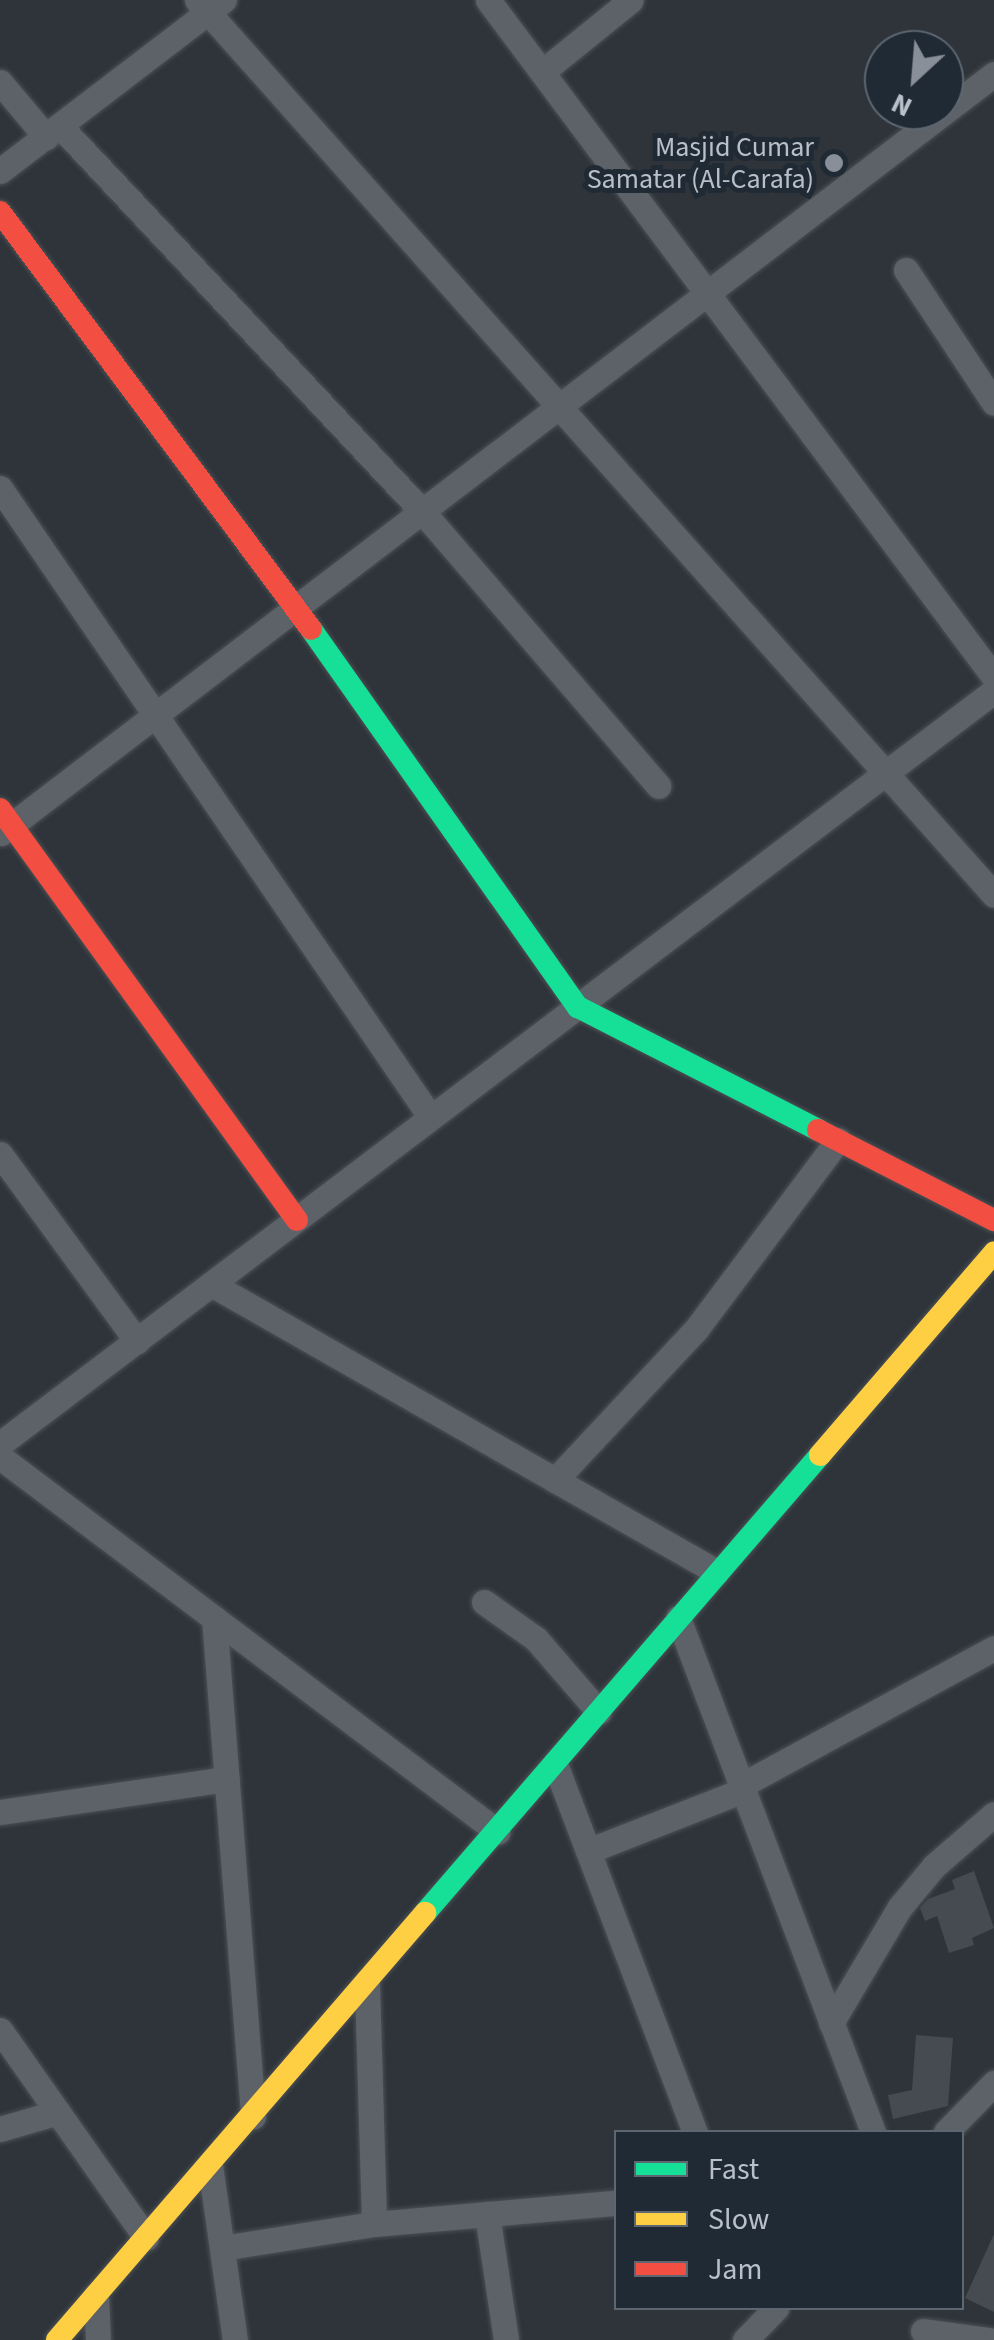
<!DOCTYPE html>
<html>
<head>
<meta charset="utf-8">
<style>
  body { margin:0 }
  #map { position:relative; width:994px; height:2340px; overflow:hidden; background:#2e343a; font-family:"Source Sans 3",sans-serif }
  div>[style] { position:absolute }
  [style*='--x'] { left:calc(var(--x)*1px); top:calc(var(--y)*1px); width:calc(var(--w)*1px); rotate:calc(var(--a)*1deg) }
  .building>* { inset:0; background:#464b51 }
  .roads { filter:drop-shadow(0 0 2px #4c5054) drop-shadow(0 0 2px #4c5054) }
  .street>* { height:25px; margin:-12.5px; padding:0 12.5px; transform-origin:12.5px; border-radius:12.5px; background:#5d6268 }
  .fast>* { height:22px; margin:-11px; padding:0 11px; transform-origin:11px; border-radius:11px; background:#16e098 }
  .slow>* { height:22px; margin:-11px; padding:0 11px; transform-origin:11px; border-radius:11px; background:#ffcf43 }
  .jam>* { height:22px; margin:-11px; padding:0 11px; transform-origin:11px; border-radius:11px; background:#f24e42 }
  .dots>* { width:28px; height:28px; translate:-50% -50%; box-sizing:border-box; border:5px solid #202a35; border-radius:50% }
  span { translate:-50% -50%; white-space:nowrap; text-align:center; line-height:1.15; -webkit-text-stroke:10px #202a35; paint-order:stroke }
  .poi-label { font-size:28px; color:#b8c0ca }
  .right { translate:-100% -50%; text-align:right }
  .legend { position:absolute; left:614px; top:2130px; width:350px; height:180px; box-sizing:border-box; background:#202a35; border:2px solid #5d6671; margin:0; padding:12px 18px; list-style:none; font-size:30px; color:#b8c0ca }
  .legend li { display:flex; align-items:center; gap:20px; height:50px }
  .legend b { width:50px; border:2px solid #5d6671 }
  .north { position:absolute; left:864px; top:30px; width:100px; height:100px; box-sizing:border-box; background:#202a35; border:2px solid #5d6671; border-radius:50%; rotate:206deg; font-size:28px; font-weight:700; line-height:40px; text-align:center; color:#b8c0ca }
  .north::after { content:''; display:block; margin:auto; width:35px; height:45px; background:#888f98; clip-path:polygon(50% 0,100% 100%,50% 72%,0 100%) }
</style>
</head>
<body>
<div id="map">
  <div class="building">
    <div style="clip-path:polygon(974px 1871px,994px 1928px,972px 1938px,974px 1945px,949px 1953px,937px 1916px,925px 1921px,920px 1908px,928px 1899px,955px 1889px,952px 1880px)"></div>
    <div style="clip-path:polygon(916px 2035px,953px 2038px,948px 2106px,893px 2119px,888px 2095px,912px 2090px)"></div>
    <div style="clip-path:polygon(994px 2234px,994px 2312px,965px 2298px)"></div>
  </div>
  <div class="roads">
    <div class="street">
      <div style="--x:197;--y:0;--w:1198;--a:48.31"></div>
      <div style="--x:488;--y:0;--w:845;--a:53.23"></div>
      <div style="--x:542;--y:72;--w:114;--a:-39"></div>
      <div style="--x:0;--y:82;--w:72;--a:50.1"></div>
      <div style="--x:60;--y:126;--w:527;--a:46.77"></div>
      <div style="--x:421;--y:510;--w:364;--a:49.3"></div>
      <div style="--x:0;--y:171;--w:282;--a:-37.4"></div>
      <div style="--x:906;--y:270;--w:159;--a:56.5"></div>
      <div style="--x:0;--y:488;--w:760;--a:55.62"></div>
      <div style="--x:1;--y:833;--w:1250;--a:-37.39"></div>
      <div style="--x:0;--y:1154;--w:232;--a:53.8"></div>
      <div style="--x:211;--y:1284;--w:582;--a:29.65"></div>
      <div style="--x:0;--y:1444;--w:1247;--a:-37.15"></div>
      <div style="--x:0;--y:1457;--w:623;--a:36.98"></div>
      <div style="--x:555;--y:1480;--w:208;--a:-46.9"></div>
      <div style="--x:697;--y:1328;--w:235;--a:-53.1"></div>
      <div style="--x:484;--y:1602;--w:64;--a:35.4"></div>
      <div style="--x:536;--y:1639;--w:96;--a:49.2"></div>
      <div style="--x:214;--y:1618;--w:500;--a:85.5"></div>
      <div style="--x:678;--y:1618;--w:550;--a:69.22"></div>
      <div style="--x:555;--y:1764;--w:394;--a:69.2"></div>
      <div style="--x:740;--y:1786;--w:289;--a:-28.5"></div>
      <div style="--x:0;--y:1812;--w:229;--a:-8.3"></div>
      <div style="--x:588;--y:1851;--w:164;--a:-21.4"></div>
      <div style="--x:367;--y:1985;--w:239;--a:88.3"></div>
      <div style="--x:831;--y:2023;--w:135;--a:-59.3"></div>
      <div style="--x:900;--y:1907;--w:53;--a:-50.3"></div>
      <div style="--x:934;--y:1866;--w:79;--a:-40.9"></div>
      <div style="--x:0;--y:2030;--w:254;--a:54.9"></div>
      <div style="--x:0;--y:2129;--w:60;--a:-16.3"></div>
      <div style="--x:946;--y:2132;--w:69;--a:-45.6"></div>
      <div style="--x:210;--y:2165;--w:177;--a:81.9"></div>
      <div style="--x:487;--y:2214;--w:127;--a:81.4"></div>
      <div style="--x:222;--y:2248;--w:154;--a:-9"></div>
      <div style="--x:374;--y:2224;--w:243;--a:-5"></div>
      <div style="--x:96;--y:2295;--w:45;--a:87.5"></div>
      <div style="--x:923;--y:2331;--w:67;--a:7.8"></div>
      <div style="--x:745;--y:2340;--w:45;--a:-45.9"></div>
    </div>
    <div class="fast">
      <div style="--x:311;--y:629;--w:463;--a:54.8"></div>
      <div style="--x:578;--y:1007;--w:270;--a:27.1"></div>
      <div style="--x:425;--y:1913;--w:605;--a:-49.22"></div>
    </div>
    <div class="slow">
      <div style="--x:820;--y:1455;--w:267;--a:-49.3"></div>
      <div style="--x:57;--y:2340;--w:564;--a:-49.24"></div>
    </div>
    <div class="jam">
      <div style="--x:0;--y:212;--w:520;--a:53.28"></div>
      <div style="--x:0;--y:809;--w:507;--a:54.15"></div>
      <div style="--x:818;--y:1130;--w:198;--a:27.1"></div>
    </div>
  </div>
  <div class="dots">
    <div style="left:834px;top:163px;background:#888f98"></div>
  </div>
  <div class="poi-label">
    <span class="right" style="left:814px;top:163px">Masjid Cumar<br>Samatar (Al-Carafa)</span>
  </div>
  <ul class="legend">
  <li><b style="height:12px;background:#16e098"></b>Fast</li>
  <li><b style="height:12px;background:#ffcf43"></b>Slow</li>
  <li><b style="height:12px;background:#f24e42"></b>Jam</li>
  </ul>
  <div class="north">N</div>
</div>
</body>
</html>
